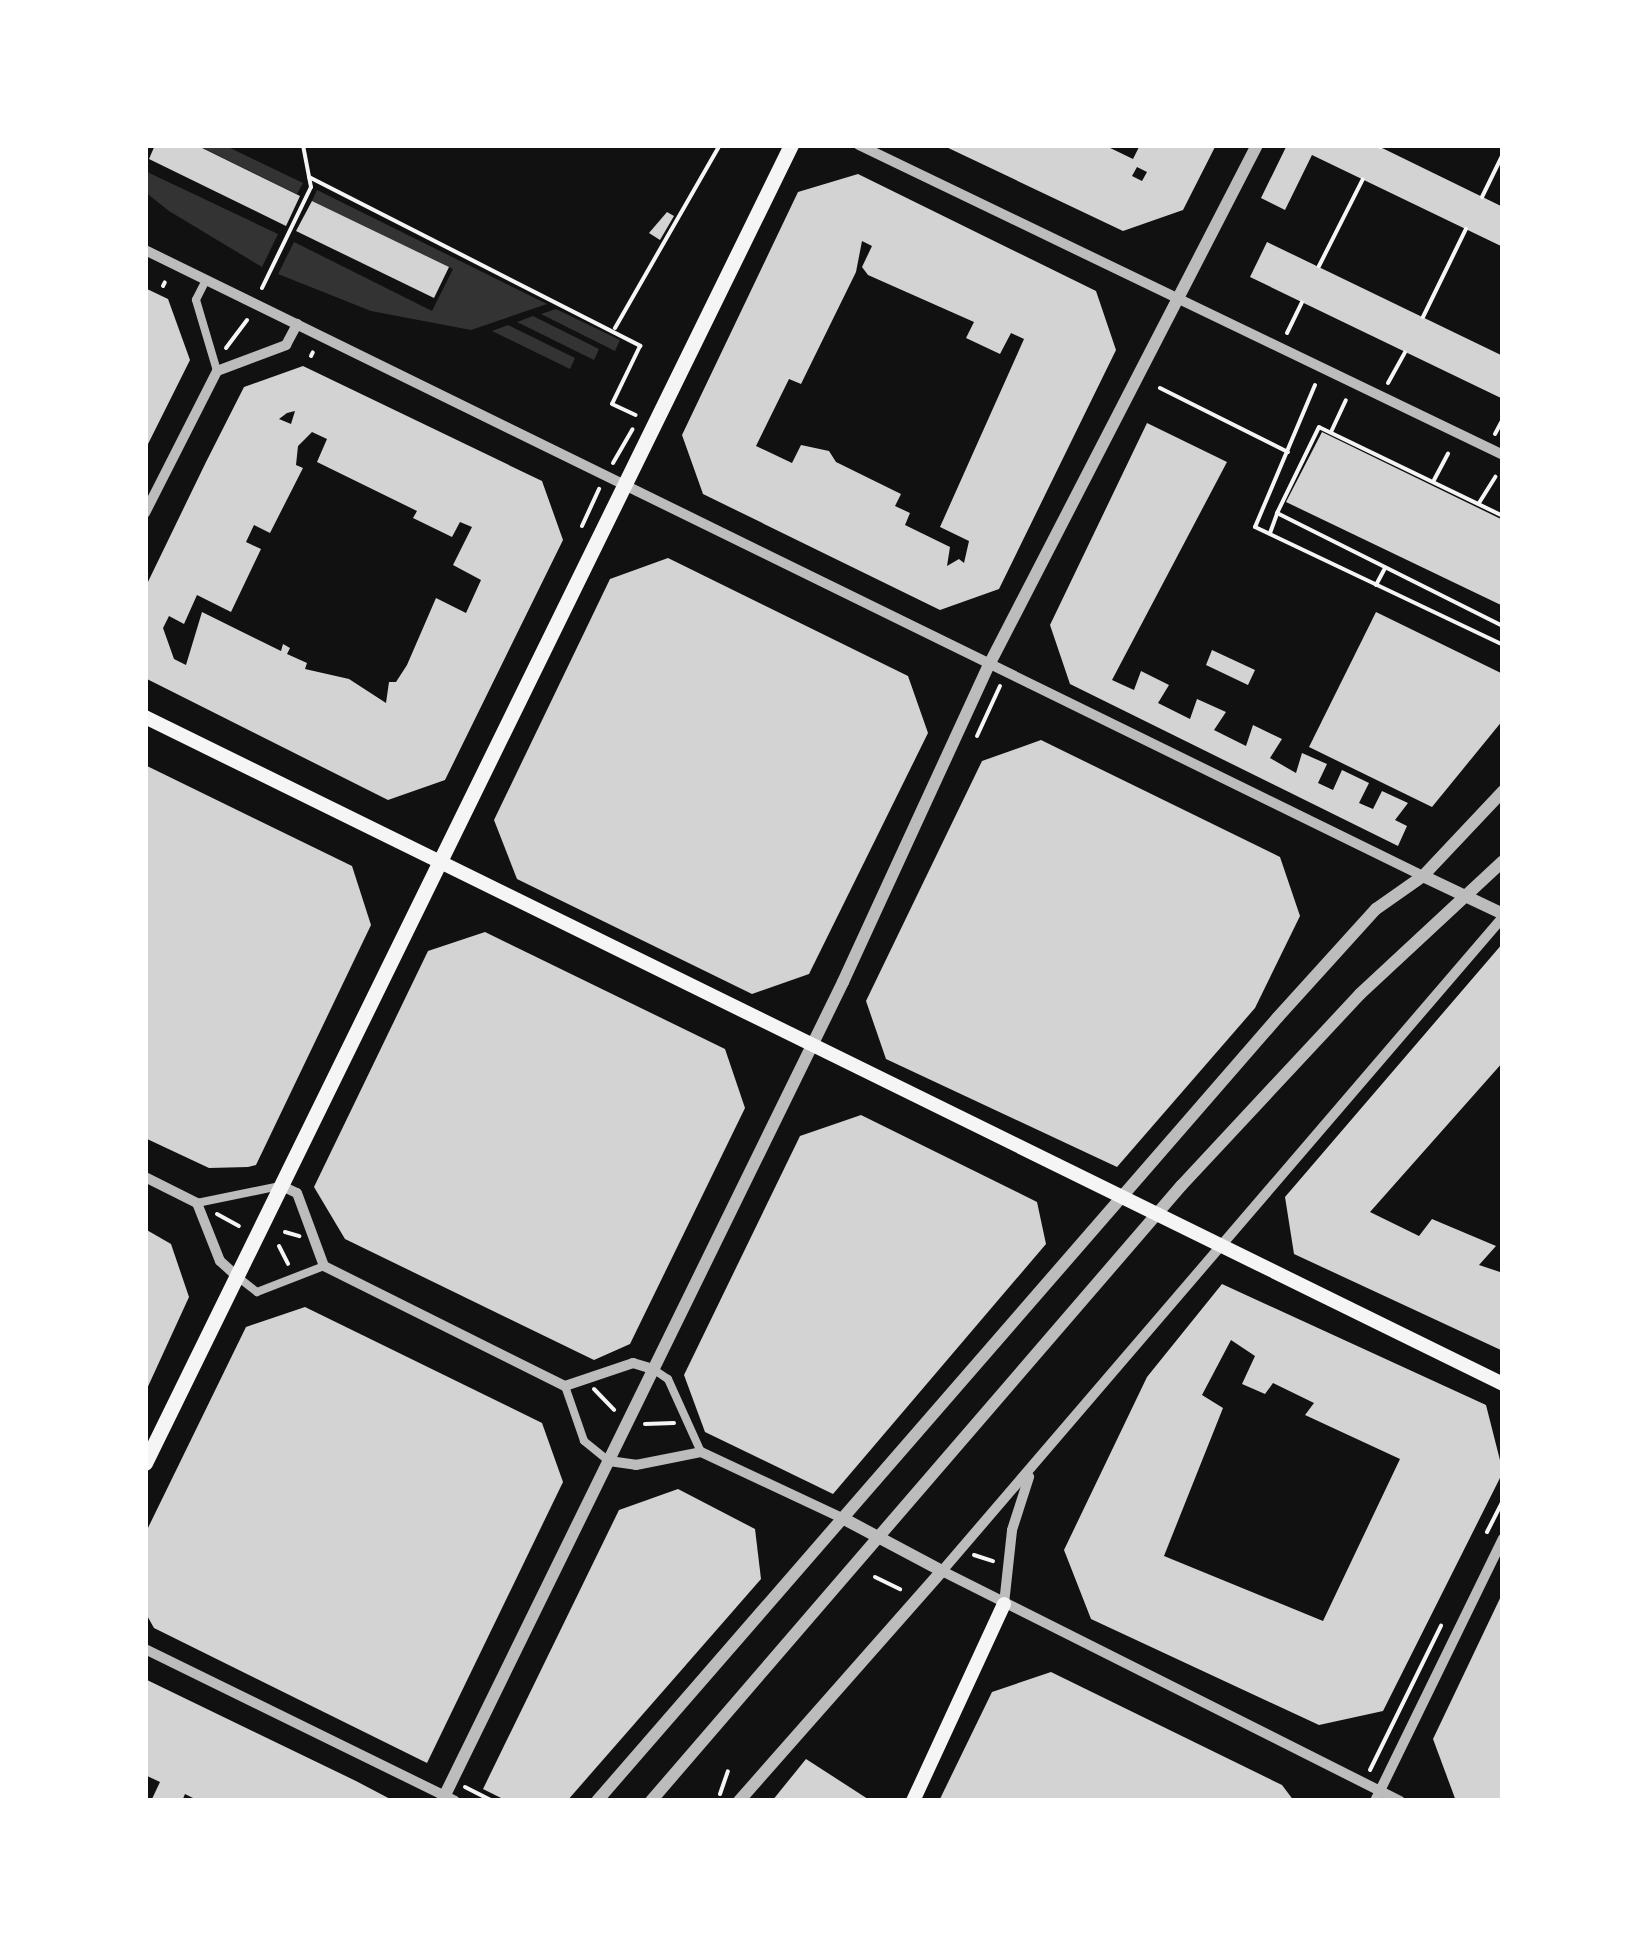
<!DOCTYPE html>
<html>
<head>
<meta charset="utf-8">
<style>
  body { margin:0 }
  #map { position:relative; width:1648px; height:1946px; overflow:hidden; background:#111; font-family:"Golos Text",sans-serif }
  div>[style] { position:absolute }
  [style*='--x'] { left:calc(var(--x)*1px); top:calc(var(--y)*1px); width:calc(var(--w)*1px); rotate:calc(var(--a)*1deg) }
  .water>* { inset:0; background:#333 }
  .building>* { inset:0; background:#d3d3d3 }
  .path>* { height:4px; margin:-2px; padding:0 2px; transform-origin:2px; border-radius:2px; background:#f5f5f5 }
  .pedestrian>* { height:8px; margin:-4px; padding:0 4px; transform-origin:4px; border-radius:4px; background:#bcbcbc }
  .minor>* { height:10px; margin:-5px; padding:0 5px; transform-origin:5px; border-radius:5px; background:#bcbcbc }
  .tertiary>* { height:12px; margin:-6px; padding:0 6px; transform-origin:6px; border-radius:6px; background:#bcbcbc }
  .secondary>* { height:14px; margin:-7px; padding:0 7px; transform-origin:7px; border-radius:7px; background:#f5f5f5 }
  .primary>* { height:15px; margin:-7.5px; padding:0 7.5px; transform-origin:7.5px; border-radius:7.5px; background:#f5f5f5 }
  span { translate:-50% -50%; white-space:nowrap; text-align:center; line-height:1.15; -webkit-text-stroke:10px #fff; paint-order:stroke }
  .frame { position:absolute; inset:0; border:148px solid #fff; pointer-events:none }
</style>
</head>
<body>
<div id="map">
  <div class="water">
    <div style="clip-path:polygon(197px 145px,224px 145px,303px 183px,297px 194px)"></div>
    <div style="clip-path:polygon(145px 171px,278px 234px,262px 267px,169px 211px,145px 192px)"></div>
    <div style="clip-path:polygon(317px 190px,547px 304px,471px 330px,371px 311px,278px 274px,294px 242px,432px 311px,453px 269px,312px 201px)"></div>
    <div style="clip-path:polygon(556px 309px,620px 340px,615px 351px,541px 314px)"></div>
    <div style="clip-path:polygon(533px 316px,599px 349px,594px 360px,517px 322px)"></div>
    <div style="clip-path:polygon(508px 325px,575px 358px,570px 369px,492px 331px)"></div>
  </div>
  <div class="building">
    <div style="clip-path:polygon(155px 145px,196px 145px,300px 196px,286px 226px,149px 159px)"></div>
    <div style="clip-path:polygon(evenodd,942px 145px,1104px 145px,1133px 159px,1140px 145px,1216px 145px,1183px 210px,1123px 231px,942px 145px,1137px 167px,1147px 172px,1142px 181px,1132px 176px,1137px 167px)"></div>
    <div style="clip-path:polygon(1287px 145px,1376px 145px,1503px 207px,1503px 247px,1312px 155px,1285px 210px,1261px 198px)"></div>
    <div style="clip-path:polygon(evenodd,858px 174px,1096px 291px,1116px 350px,999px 589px,940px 610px,703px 494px,682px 435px,798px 192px,858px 174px,862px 241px,872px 246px,862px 267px,868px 275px,974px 322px,966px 338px,1000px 354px,1011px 333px,1024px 339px,940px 527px,969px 541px,964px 563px,959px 559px,947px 566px,950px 547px,905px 525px,910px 513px,895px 506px,901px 494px,836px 462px,829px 451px,801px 445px,792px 463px,756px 446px,789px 379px,801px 384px,856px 272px,862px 241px)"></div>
    <div style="clip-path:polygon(312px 201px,449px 267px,434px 298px,296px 231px)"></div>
    <div style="clip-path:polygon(667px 212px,674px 216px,660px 240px,649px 233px)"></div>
    <div style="clip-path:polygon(1267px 242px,1503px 356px,1503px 399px,1250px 277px)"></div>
    <div style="clip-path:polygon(145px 288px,168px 299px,190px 360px,145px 450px)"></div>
    <div style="clip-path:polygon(evenodd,303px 366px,542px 481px,563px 540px,445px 780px,388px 800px,145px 678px,145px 588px,206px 462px,244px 387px,303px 366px,295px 411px,291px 424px,279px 419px,287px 413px,295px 411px,303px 366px,312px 432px,327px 439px,317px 462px,417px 511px,413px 518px,452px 537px,460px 522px,472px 527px,453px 565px,481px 580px,466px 613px,436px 598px,407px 665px,396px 682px,389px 682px,386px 703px,349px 679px,305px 669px,307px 663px,287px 654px,290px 648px,283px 644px,281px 651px,202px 612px,186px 665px,174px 659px,163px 628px,169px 616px,184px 624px,197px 595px,231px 612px,261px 549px,246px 542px,254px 525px,270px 533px,303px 468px,296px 465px,298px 446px,312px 432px)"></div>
    <div style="clip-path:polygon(1147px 423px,1227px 462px,1112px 680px,1134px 690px,1141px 671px,1169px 685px,1158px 703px,1190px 719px,1197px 699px,1226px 712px,1214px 730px,1246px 746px,1253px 725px,1282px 739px,1270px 758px,1296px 773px,1302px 753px,1327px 764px,1318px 783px,1333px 790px,1342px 770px,1369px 783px,1359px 803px,1373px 809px,1382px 791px,1408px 803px,1395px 820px,1407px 826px,1398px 846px,1070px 684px,1050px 625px)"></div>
    <div style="clip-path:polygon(1322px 432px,1503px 520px,1503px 606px,1286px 502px)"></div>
    <div style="clip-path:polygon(668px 558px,908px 676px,928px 733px,809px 974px,752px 994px,517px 879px,494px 820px,610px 579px)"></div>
    <div style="clip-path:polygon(1376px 612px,1503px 674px,1503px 720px,1432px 807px,1309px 747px)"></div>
    <div style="clip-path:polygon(1212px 650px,1255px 670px,1248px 685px,1206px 665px)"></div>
    <div style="clip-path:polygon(1041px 740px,1280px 857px,1300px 916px,1255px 1008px,1117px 1167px,886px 1059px,866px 1001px,982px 761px)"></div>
    <div style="clip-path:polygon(145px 765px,352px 866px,371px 925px,256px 1165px,248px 1167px,209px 1168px,145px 1138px)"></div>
    <div style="clip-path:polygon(485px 932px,725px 1049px,745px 1108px,630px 1344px,594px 1360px,345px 1239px,314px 1187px,428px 951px)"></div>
    <div style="clip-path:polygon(1503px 943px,1503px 1062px,1370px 1212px,1419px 1236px,1432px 1219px,1496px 1246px,1479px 1265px,1503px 1273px,1503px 1351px,1294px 1254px,1285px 1197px)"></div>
    <div style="clip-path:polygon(861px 1115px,1037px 1202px,1046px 1244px,833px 1494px,705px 1432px,684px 1375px,800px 1136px)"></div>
    <div style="clip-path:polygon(145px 1229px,171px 1244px,189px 1297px,145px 1393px)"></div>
    <div style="clip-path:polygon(evenodd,1222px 1284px,1486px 1405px,1503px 1472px,1383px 1711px,1319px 1725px,1091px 1619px,1064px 1550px,1147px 1377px,1222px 1284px,1231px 1340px,1255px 1356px,1242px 1384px,1265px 1394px,1273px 1383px,1314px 1403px,1305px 1415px,1400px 1459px,1323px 1621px,1164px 1556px,1223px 1408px,1202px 1395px,1231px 1340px)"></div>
    <div style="clip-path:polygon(305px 1307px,542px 1423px,563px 1482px,427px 1763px,154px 1628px,145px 1612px,145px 1534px,246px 1327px)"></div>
    <div style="clip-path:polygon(678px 1489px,755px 1529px,761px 1579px,567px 1801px,507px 1801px,483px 1789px,619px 1510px)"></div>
    <div style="clip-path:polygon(1503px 1592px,1503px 1801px,1456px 1801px,1433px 1739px)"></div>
    <div style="clip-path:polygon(1051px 1672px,1282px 1785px,1294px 1801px,939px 1801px,992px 1692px)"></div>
    <div style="clip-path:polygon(145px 1679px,356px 1781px,394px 1801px,199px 1801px,185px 1794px,182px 1801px,151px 1801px,160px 1782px,145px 1775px)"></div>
    <div style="clip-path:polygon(806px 1759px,871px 1801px,772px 1801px)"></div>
  </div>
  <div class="path">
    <div style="--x:1380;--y:147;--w:2;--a:-63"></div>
    <div style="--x:309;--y:177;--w:372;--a:27"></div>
    <div style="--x:640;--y:346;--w:64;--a:115.8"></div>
    <div style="--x:612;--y:404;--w:26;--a:25"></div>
    <div style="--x:1482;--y:197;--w:48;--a:-64"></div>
    <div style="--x:1319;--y:266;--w:97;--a:-63.2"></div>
    <div style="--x:163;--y:286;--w:4;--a:-63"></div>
    <div style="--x:262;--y:288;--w:112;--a:-64.1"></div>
    <div style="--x:311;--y:187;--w:43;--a:-100.8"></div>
    <div style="--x:1423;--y:317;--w:98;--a:-64"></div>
    <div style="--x:615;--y:328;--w:211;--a:-60.2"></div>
    <div style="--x:1287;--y:333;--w:34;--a:-64"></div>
    <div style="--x:226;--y:348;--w:35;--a:-53"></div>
    <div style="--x:311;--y:356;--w:4;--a:-63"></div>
    <div style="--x:1388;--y:383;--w:35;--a:-61"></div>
    <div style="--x:1315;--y:385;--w:154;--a:112.9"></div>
    <div style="--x:1255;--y:527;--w:275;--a:25.4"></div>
    <div style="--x:1160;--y:388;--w:143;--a:26.6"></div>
    <div style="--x:1331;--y:432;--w:35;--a:-65"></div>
    <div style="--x:1495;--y:434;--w:17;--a:-62"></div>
    <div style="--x:613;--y:463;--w:39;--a:-60"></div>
    <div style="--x:1434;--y:480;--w:30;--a:-62"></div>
    <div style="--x:1479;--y:503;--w:31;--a:-58"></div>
    <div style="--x:1503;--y:516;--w:204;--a:-154.2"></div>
    <div style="--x:1319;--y:427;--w:96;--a:116"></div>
    <div style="--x:1277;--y:513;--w:253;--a:26.6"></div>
    <div style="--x:582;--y:526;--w:41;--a:-65.3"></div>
    <div style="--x:1270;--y:533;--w:20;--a:-70"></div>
    <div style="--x:1376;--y:585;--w:19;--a:-62"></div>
    <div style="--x:977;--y:736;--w:55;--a:-65.3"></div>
    <div style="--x:217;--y:1214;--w:25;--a:29"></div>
    <div style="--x:285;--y:1232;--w:15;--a:16"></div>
    <div style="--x:279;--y:1246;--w:20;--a:63"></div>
    <div style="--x:594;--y:1389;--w:29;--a:46"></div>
    <div style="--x:645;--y:1424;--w:29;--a:-2"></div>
    <div style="--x:1487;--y:1532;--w:36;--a:-63"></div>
    <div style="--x:974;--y:1555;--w:20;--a:18"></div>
    <div style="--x:875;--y:1577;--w:28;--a:26"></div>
    <div style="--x:1370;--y:1770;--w:161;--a:-63.8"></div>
    <div style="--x:465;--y:1787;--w:30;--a:27"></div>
    <div style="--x:720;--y:1794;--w:24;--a:-71"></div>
  </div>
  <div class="pedestrian">
    <div style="--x:206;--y:280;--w:22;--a:117"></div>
    <div style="--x:196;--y:300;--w:74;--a:73.5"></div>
    <div style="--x:197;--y:1203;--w:85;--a:-11.6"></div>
    <div style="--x:239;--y:1278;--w:23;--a:38"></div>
    <div style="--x:257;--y:1292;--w:72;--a:-21.2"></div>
    <div style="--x:653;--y:1369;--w:18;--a:34"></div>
    <div style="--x:668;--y:1379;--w:80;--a:65.7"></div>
    <div style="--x:565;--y:1386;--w:58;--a:70.9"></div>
    <div style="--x:584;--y:1441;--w:32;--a:39"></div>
  </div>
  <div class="minor">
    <div style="--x:859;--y:145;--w:715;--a:25.7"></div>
    <div style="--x:145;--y:250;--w:1423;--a:26.1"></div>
    <div style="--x:145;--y:513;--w:159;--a:-63.1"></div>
    <div style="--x:217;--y:371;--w:74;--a:-20.6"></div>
    <div style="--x:286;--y:345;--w:24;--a:-62"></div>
    <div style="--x:145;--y:1177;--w:58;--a:26.6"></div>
    <div style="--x:197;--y:1203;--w:62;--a:68.4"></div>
    <div style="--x:220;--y:1261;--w:25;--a:42"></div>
    <div style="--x:284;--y:1187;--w:14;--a:25"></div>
    <div style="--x:297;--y:1193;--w:78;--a:69.7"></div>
    <div style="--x:324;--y:1266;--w:269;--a:26.5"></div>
    <div style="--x:565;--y:1386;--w:72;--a:-18.7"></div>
    <div style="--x:633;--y:1363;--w:21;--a:17"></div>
    <div style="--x:609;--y:1461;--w:27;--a:8"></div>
    <div style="--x:636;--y:1465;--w:66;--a:-11.3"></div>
    <div style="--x:701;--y:1452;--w:158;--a:25.1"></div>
    <div style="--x:1004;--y:1604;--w:74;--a:-83.8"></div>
    <div style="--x:1012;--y:1530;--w:56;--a:-72.2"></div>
    <div style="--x:145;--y:1649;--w:345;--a:26.1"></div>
    <div style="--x:1375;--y:1801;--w:292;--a:-64"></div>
    <div style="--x:1400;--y:1801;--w:513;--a:-153.33"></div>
    <div style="--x:942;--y:1571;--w:862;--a:-49.38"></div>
  </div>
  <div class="tertiary">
    <div style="--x:1423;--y:876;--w:89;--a:25.4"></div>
    <div style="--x:442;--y:1801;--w:912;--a:-63.91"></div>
    <div style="--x:843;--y:982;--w:351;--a:-65.3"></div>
    <div style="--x:990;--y:663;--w:583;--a:-62.73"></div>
    <div style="--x:597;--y:1801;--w:1038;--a:-49.02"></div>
    <div style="--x:1278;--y:1017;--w:146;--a:-47.8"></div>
    <div style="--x:1376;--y:909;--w:57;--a:-35.1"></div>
    <div style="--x:1423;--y:876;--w:117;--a:-46.7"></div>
    <div style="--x:651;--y:1801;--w:812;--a:-49.25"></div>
    <div style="--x:1181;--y:1186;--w:262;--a:-47"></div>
    <div style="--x:1360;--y:994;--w:195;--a:-42.9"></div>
    <div style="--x:739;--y:1801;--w:307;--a:-48.6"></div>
    <div style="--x:942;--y:1571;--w:111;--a:-152"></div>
  </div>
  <div class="secondary">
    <div style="--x:145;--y:717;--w:1513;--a:26.16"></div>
    <div style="--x:913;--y:1801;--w:217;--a:-65.2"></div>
  </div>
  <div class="primary">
    <div style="--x:145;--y:1463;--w:1468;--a:-63.89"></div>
  </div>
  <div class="frame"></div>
</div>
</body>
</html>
